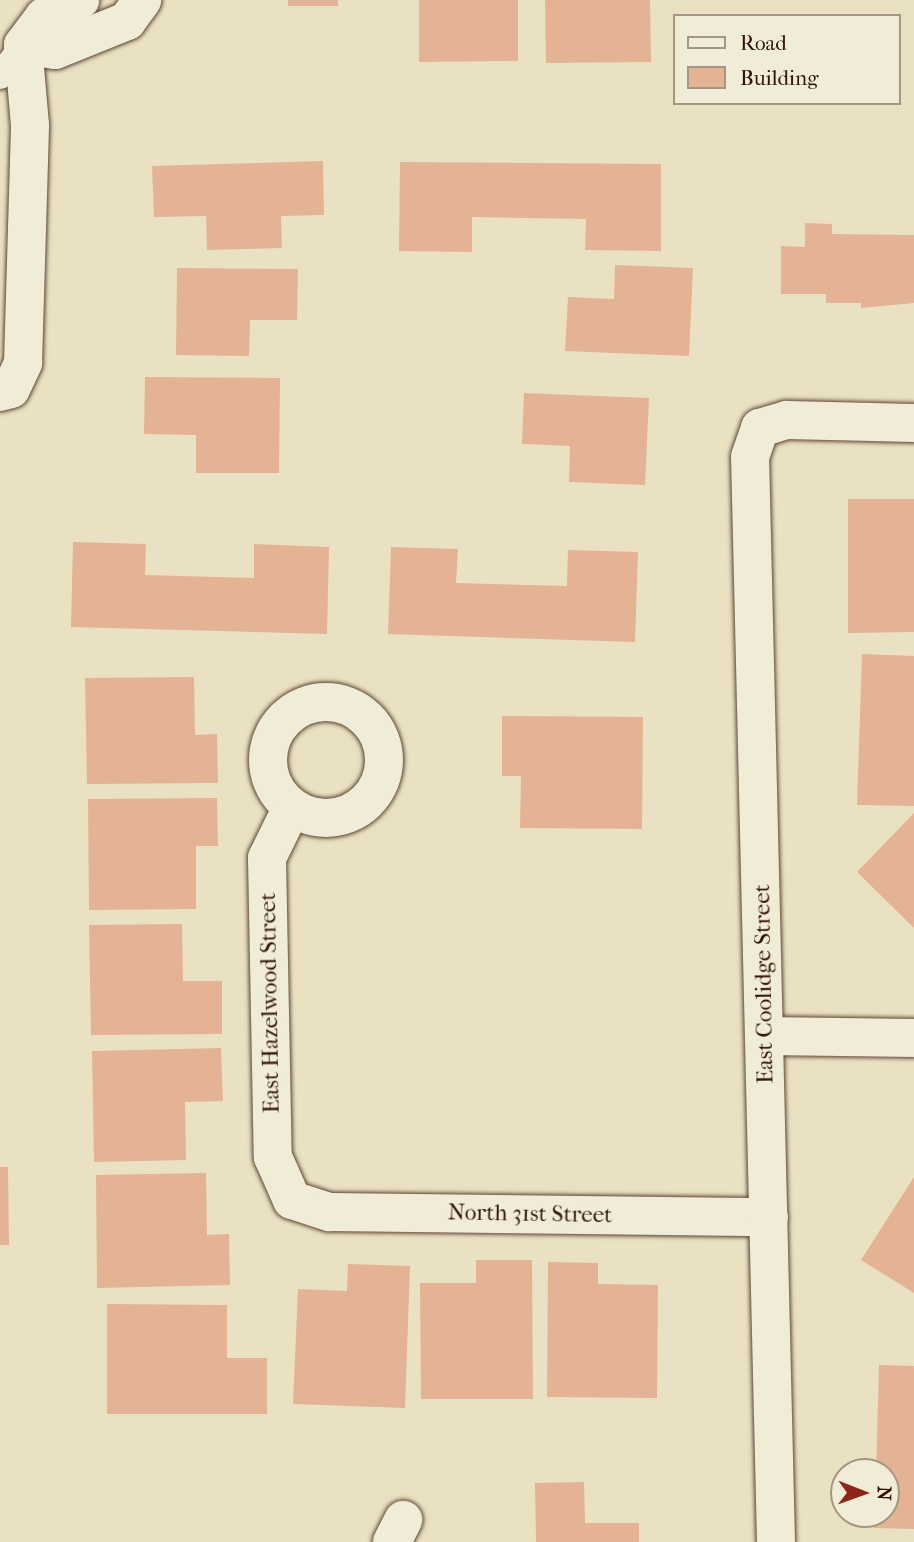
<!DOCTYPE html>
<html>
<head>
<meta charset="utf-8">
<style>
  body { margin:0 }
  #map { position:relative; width:914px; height:1542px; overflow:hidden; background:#eae1c3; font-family:"IM FELL French Canon",serif }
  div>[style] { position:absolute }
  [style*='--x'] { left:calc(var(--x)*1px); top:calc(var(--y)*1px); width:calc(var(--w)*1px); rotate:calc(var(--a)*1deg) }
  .building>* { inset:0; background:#e4b393 }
  .roads { filter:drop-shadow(0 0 2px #5e4734) drop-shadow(0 0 2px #5e4734) }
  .service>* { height:26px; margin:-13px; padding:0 13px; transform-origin:13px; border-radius:13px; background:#f1ecd8 }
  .minor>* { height:38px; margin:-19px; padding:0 19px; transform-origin:19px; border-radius:19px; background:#f1ecd8 }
  .minor>.ring { margin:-19px; padding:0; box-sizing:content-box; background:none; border:38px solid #f1ecd8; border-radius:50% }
  span { translate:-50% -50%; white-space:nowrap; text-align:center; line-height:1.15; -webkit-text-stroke:5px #f1ecd8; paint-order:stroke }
  .street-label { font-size:23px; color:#301404 }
  .legend { position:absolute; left:673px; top:14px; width:228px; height:91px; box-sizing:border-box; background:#f1ecd8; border:2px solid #a49683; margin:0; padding:9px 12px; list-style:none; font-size:21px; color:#301404 }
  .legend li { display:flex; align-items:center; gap:14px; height:35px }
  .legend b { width:35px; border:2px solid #a49683 }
  .north { position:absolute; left:830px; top:1458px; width:70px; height:70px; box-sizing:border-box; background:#f1ecd8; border:2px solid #a49683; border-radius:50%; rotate:91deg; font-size:19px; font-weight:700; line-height:28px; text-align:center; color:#301404 }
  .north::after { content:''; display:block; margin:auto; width:24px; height:32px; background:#8f2418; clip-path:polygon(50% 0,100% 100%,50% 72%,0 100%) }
</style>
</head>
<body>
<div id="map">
  <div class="building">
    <div style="clip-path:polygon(288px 0,338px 0,338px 6px,288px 6px)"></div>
    <div style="clip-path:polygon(419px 0,518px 0,518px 61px,419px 62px)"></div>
    <div style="clip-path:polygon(545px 0,650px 0,651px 62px,546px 63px)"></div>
    <div style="clip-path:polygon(323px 161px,324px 215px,281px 216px,282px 248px,207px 250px,206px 216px,154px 217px,152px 166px)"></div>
    <div style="clip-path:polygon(400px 162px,661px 164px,661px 251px,585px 250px,586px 219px,472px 217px,472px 252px,399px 251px)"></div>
    <div style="clip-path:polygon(805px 223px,832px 224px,832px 234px,914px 235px,914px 303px,861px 308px,861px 303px,826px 303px,826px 294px,781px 294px,781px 246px,805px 247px)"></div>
    <div style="clip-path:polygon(615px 265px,693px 268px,689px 356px,565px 351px,568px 297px,614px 299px)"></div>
    <div style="clip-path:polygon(177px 268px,298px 269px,297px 320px,250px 320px,249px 356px,176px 355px)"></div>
    <div style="clip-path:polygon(145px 377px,280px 378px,279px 473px,196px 473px,196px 435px,144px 434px)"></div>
    <div style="clip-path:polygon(524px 393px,649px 398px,645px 485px,569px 482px,570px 446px,522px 444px)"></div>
    <div style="clip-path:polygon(848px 499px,914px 499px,914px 632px,848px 633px)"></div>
    <div style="clip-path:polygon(73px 542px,146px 544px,145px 575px,254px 578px,254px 544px,329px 547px,327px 634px,71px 627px)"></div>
    <div style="clip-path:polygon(391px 547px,458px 549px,456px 583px,567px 586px,568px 550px,638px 552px,635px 642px,388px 634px)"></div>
    <div style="clip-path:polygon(862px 654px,914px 656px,914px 806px,857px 805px)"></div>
    <div style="clip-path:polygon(194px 677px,195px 735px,217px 734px,218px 783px,87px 784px,85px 678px)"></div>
    <div style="clip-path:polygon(502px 716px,643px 717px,642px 829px,520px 828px,521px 776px,502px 776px)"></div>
    <div style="clip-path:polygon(217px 798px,218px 846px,196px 846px,196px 909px,89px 910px,88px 799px)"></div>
    <div style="clip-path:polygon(914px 813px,914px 928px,857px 872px)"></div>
    <div style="clip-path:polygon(182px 924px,183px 981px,222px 981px,222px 1034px,91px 1035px,89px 925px)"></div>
    <div style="clip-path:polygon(221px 1048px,223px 1101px,185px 1102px,186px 1160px,94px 1162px,92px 1051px)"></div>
    <div style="clip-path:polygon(0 1167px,8px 1167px,9px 1245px,0 1245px)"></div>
    <div style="clip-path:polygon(206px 1173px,207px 1235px,229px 1234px,230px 1285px,97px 1288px,96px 1175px)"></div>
    <div style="clip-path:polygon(914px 1177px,914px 1293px,861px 1260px)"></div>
    <div style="clip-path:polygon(476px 1260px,532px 1260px,533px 1399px,421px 1399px,420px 1283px,476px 1283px)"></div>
    <div style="clip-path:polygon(548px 1262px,598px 1263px,598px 1284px,658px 1285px,657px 1398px,547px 1397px)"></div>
    <div style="clip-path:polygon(348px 1264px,410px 1266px,405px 1408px,293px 1404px,298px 1289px,347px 1291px)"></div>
    <div style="clip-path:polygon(107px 1304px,227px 1305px,227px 1358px,267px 1358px,267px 1414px,107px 1414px)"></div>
    <div style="clip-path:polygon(879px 1365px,914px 1366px,914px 1529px,874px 1528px,875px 1514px,886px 1514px,886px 1472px,876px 1472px)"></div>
    <div style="clip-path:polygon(584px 1482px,585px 1523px,639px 1523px,639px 1542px,536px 1542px,535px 1483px)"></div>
  </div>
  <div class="roads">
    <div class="service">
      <div style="--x:0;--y:76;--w:39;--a:-53"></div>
    </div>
    <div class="minor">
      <div style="--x:23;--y:45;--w:32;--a:9"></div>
      <div style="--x:55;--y:50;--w:78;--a:-21.9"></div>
      <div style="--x:127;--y:21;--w:26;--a:-54"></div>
      <div style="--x:0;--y:392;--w:11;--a:-15"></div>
      <div style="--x:11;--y:389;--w:29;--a:-65"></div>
      <div style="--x:23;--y:363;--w:238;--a:-88.3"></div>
      <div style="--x:30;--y:125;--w:80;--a:-95"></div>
      <div style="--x:23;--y:45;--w:35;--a:-53"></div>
      <div style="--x:44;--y:17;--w:40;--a:-25"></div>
      <div class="ring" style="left:268px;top:702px;width:78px;height:78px"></div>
      <div style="--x:292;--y:807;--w:57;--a:116.1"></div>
      <div style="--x:267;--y:858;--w:299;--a:88.9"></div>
      <div style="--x:273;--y:1157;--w:47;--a:66.2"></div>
      <div style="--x:292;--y:1200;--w:40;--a:18"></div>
      <div style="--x:330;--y:1212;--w:439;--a:0.7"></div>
      <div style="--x:766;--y:1036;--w:148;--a:0.8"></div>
      <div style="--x:392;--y:1542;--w:25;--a:-63"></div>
      <div style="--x:776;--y:1542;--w:1085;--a:-91.37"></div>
      <div style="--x:750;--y:457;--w:31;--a:-71"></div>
      <div style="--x:760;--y:428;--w:28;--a:-17"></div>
      <div style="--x:787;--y:420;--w:127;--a:1.4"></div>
    </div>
  </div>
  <div class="street-label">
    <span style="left:764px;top:984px;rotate:-91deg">East Coolidge Street</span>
    <span style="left:270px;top:1003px;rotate:-91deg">East Hazelwood Street</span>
    <span style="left:530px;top:1214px;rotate:1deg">North 31st Street</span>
  </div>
  <ul class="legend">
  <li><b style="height:9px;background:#f1ecd8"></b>Road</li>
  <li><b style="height:19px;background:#e4b393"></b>Building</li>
  </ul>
  <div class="north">N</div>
</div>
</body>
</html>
